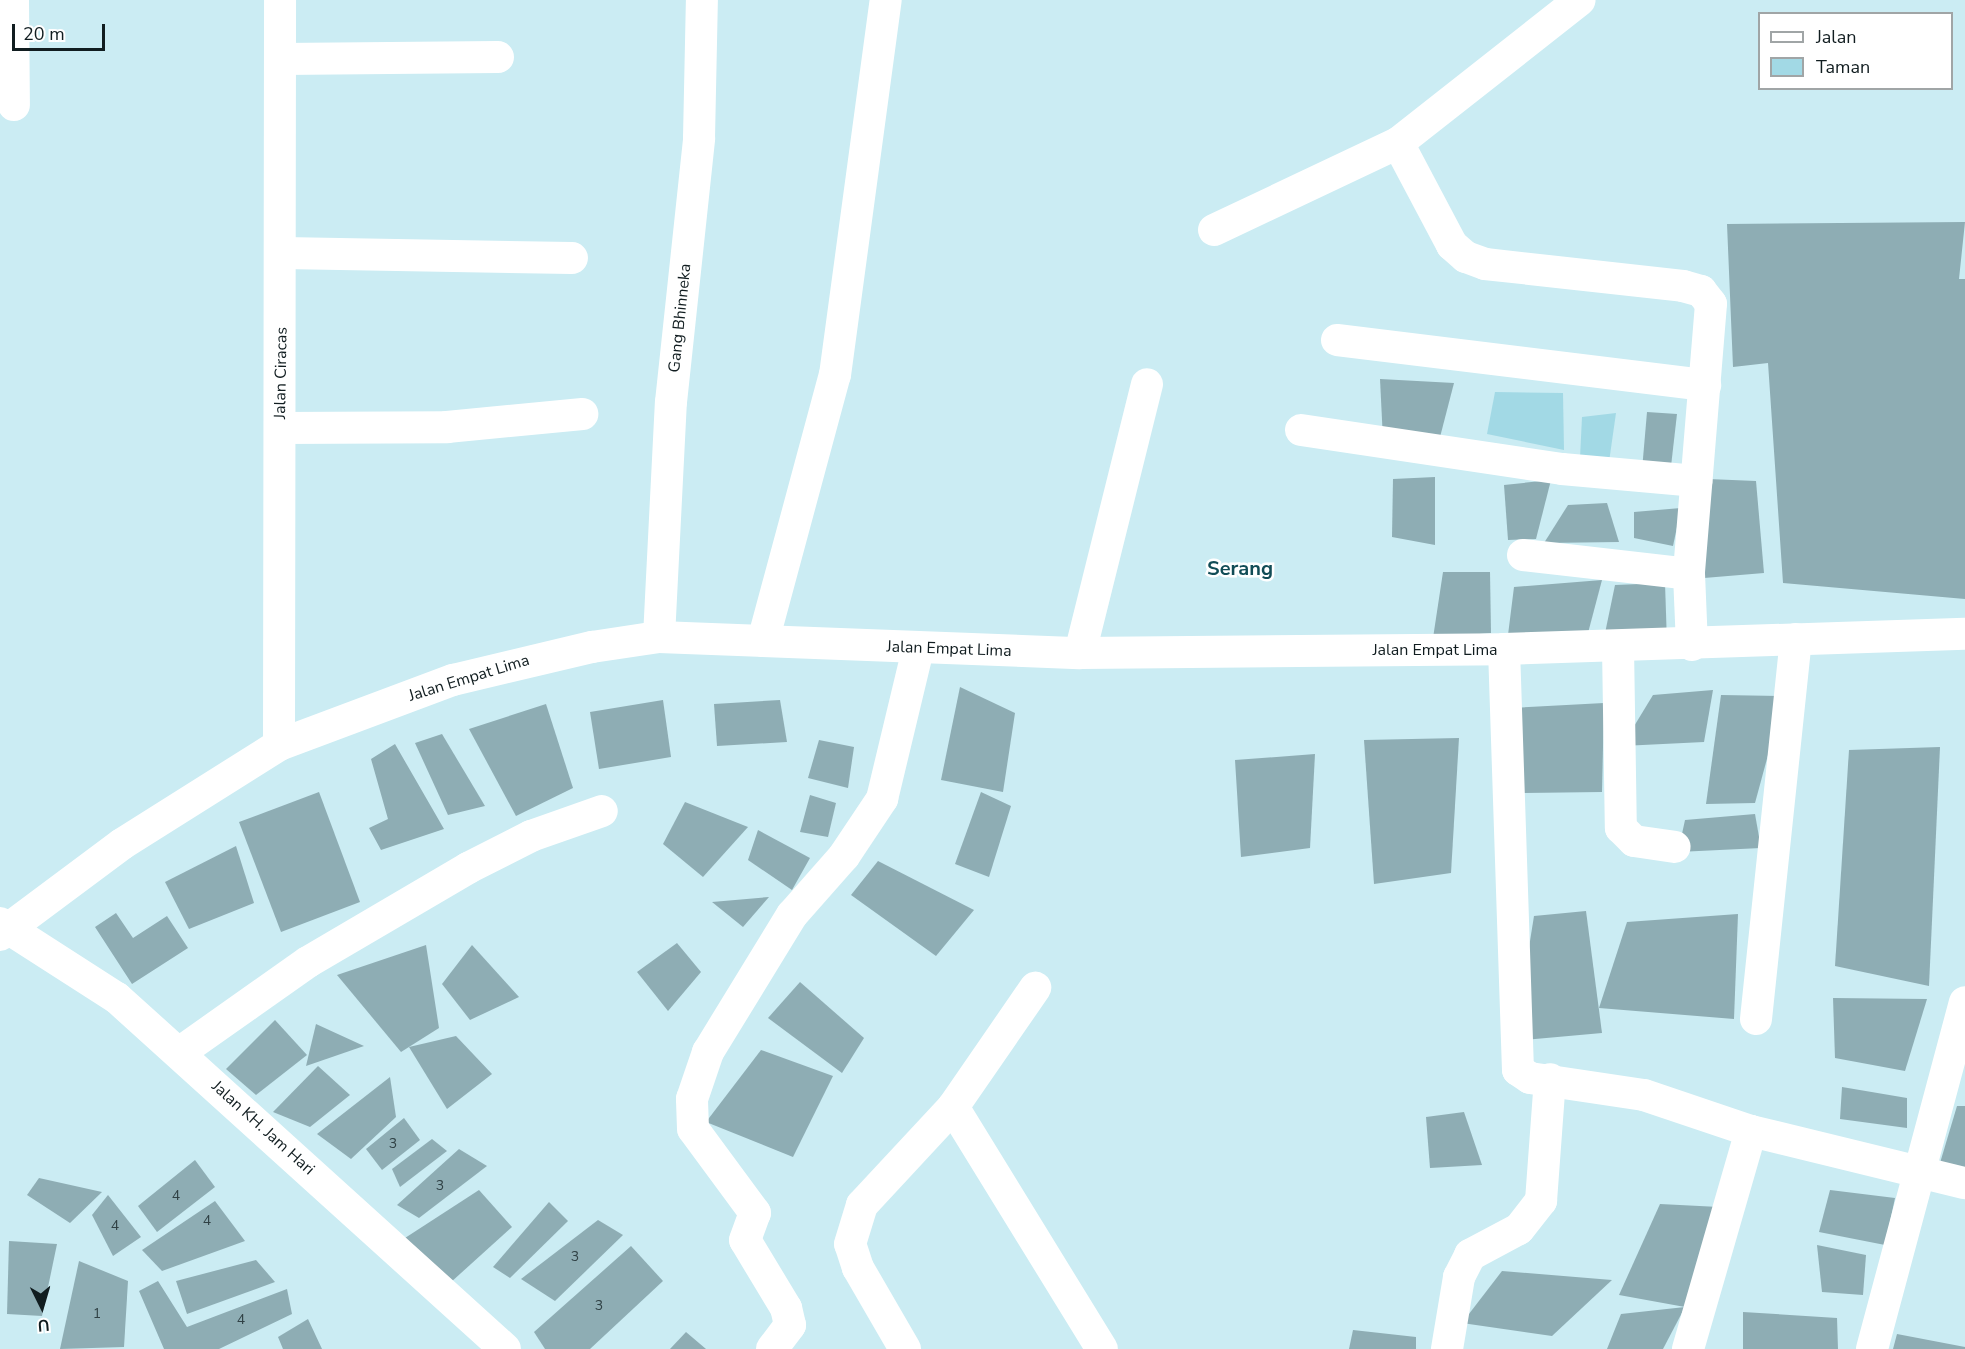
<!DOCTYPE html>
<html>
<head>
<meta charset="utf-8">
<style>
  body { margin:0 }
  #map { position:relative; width:1965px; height:1349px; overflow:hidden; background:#cbecf3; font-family:"Nunito Sans",sans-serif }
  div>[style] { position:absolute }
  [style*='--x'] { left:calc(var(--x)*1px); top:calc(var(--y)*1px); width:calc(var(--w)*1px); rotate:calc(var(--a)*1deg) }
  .green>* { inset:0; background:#a2d9e5 }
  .building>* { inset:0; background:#8eadb4 }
  .minor>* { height:32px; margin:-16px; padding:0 16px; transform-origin:16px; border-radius:16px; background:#fff }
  span { translate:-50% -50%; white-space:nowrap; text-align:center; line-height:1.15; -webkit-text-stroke:5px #fff; paint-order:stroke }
  .number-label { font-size:14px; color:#304145 }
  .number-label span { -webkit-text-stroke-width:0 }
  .street-label { font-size:16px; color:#111d20 }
  .quarter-label { font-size:20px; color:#114c56; font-weight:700 }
  .legend { position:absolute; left:1758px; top:12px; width:195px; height:78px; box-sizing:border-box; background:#fff; border:2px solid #a0a5a6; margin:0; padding:8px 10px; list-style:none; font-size:18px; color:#111d20 }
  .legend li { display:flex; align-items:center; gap:12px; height:30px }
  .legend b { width:30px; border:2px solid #a0a5a6 }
  .north { position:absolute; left:12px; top:1277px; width:60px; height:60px; -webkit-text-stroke:4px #fff; paint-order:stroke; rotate:175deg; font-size:16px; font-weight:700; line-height:24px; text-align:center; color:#111d20 }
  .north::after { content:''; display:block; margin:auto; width:21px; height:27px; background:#111d20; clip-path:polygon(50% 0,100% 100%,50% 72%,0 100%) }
  .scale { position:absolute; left:12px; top:24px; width:93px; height:27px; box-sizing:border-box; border:3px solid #111d20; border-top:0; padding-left:8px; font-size:18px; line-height:21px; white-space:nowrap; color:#111d20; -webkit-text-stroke:4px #fff; paint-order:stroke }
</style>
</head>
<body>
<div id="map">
  <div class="green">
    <div style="clip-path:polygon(1495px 392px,1563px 393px,1564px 450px,1487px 434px)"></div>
    <div style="clip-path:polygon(1616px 413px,1609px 462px,1580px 458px,1582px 417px)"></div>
  </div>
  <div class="building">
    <div style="clip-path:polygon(1965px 222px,1959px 279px,1965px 279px,1965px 599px,1783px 583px,1768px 363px,1733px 367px,1727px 224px)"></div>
    <div style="clip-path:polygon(1380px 379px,1454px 383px,1439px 441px,1383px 440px)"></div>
    <div style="clip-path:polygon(1647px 412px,1677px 414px,1670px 475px,1642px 470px)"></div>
    <div style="clip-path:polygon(1435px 477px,1435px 545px,1392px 537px,1393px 479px)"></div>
    <div style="clip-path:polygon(1708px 479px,1756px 481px,1764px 573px,1704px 578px)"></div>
    <div style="clip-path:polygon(1551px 480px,1536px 539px,1508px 540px,1504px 485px)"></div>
    <div style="clip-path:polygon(1607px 503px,1619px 542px,1544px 543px,1568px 505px)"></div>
    <div style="clip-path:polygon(1681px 508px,1673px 546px,1634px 538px,1634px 512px)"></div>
    <div style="clip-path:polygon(1443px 572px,1490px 572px,1491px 633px,1433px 638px)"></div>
    <div style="clip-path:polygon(1602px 580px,1588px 633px,1508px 635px,1514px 587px)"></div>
    <div style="clip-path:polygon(1665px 583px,1667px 643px,1604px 638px,1615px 585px)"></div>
    <div style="clip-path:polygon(960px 687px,1015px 713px,1003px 792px,941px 780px)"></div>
    <div style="clip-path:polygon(1713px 690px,1704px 742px,1622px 746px,1653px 695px)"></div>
    <div style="clip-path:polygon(1721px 695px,1784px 696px,1755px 803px,1706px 804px)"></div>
    <div style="clip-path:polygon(663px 700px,671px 757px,599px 769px,590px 712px)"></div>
    <div style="clip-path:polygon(780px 700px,787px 742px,717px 746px,714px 704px)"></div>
    <div style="clip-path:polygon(1604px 703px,1602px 792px,1516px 793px,1512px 708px)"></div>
    <div style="clip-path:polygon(546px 704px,573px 788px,516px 816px,469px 729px)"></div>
    <div style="clip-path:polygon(442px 734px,485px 806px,448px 815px,415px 743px)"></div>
    <div style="clip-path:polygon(1459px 738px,1451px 873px,1374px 884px,1364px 740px)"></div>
    <div style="clip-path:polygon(819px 740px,854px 747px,848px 788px,808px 778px)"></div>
    <div style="clip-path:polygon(395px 744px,444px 829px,381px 850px,369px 828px,388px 819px,371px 759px)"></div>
    <div style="clip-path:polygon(1940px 747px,1929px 986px,1835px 966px,1849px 750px)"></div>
    <div style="clip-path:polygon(1315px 754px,1310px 848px,1241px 857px,1235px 760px)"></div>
    <div style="clip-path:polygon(319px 792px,360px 902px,281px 932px,239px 822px)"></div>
    <div style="clip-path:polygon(981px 792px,1011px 806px,989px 877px,955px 864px)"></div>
    <div style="clip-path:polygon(810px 795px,836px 803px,828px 837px,800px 832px)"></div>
    <div style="clip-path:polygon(685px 802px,748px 827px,703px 877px,663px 844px)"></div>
    <div style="clip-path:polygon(1755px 814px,1761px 848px,1678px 852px,1685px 820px)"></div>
    <div style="clip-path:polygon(758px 830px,810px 858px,792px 890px,748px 860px)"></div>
    <div style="clip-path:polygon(236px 846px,254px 903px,189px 929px,165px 882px)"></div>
    <div style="clip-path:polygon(878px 861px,974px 910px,936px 956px,851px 895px)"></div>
    <div style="clip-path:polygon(769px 897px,743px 927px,712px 902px)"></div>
    <div style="clip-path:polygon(1586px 911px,1602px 1033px,1514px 1041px,1534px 916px)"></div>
    <div style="clip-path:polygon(116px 913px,133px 938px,167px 916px,188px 948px,132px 984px,95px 927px)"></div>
    <div style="clip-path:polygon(1738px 914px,1734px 1019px,1599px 1008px,1627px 922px)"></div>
    <div style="clip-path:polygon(677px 943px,701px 972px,668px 1011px,637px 972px)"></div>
    <div style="clip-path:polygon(426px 945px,439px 1028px,401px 1052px,337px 975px)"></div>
    <div style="clip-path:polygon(472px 945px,519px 997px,470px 1020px,442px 984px)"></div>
    <div style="clip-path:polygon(800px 982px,864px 1038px,842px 1073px,768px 1018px)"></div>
    <div style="clip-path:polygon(1833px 998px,1927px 999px,1905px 1071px,1835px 1058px)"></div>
    <div style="clip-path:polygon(275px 1020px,307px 1055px,256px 1095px,226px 1069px)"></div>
    <div style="clip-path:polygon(316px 1024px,364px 1046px,306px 1066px)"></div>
    <div style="clip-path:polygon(456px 1036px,492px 1074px,447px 1109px,409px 1047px)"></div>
    <div style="clip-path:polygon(761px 1050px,833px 1076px,793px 1157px,706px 1122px)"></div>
    <div style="clip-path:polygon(318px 1066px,350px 1095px,310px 1127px,273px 1112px)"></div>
    <div style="clip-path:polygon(390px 1077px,396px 1117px,351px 1159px,317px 1134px)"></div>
    <div style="clip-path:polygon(1842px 1087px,1907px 1098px,1907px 1128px,1840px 1119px)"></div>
    <div style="clip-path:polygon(1957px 1106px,1965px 1106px,1965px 1172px,1940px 1163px)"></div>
    <div style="clip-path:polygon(1464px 1112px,1482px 1165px,1430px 1168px,1426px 1117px)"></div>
    <div style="clip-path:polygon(404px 1118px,420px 1140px,382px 1170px,366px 1149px)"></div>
    <div style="clip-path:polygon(432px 1139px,447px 1151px,400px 1187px,392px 1169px)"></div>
    <div style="clip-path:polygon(459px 1149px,487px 1166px,419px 1218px,397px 1205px)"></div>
    <div style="clip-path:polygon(195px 1160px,215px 1187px,157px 1232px,138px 1206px)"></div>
    <div style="clip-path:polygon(39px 1178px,102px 1192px,70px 1223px,27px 1195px)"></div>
    <div style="clip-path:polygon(479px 1190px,512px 1227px,450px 1283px,405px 1238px)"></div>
    <div style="clip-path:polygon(1830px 1190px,1895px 1198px,1885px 1245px,1819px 1232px)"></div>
    <div style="clip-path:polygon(108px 1195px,141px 1237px,113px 1256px,92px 1215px)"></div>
    <div style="clip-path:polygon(215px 1201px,245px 1241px,162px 1271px,142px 1250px)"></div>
    <div style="clip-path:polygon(549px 1202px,568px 1221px,510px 1278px,493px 1267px)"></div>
    <div style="clip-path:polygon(1660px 1204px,1719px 1207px,1685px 1307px,1619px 1295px)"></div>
    <div style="clip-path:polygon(598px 1220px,623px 1235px,555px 1301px,521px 1279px)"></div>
    <div style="clip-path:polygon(9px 1241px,57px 1244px,42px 1316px,7px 1314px)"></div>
    <div style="clip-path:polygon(1817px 1245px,1866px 1255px,1863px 1295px,1822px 1292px)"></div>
    <div style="clip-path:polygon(631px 1246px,663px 1281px,590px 1349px,545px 1349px,534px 1332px)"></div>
    <div style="clip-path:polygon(256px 1260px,275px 1282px,187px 1314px,176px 1281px)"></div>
    <div style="clip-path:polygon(79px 1261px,128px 1281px,124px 1347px,60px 1349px)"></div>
    <div style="clip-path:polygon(1502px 1271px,1612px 1280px,1552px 1336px,1462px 1323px)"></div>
    <div style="clip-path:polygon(158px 1281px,187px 1327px,287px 1289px,292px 1314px,219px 1349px,164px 1349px,139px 1291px)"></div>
    <div style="clip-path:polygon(1685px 1307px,1663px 1349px,1607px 1349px,1621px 1314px)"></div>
    <div style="clip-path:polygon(1743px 1312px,1837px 1318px,1838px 1349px,1743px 1349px)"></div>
    <div style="clip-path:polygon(308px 1319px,322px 1349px,283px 1349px,278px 1337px)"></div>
    <div style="clip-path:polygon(1353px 1330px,1416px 1337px,1416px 1349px,1349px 1349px)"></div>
    <div style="clip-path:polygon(686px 1332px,706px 1349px,670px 1349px)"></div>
    <div style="clip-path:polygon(1897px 1334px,1965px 1347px,1965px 1349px,1893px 1349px)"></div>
  </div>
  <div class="minor">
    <div style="--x:13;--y:0;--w:105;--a:89.5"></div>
    <div style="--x:282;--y:59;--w:216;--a:-0.5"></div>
    <div style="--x:1398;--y:143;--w:115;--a:62.1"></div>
    <div style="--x:1452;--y:245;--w:18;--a:41"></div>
    <div style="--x:1466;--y:257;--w:20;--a:20"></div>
    <div style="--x:1485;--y:264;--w:199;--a:6.3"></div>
    <div style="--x:1683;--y:286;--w:19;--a:16"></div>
    <div style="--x:1701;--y:291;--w:16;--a:52"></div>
    <div style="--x:1711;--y:304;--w:271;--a:94.7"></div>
    <div style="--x:1214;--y:230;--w:204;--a:-25.3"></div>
    <div style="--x:1398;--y:143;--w:231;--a:-38.2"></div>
    <div style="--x:283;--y:253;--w:289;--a:1"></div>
    <div style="--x:1337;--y:340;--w:371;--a:7"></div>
    <div style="--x:280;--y:428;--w:167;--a:-0.3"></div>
    <div style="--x:447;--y:427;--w:136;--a:-5.5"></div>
    <div style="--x:1301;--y:430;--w:264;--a:8.5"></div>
    <div style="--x:1562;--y:469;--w:135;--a:5.1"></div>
    <div style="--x:1523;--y:555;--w:167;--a:6.5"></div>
    <div style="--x:1689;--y:574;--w:71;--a:87.6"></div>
    <div style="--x:659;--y:637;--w:235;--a:-87.1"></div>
    <div style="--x:671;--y:402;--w:265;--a:-83.9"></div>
    <div style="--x:699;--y:138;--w:138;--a:-88.8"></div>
    <div style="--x:763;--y:641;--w:276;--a:-74.9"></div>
    <div style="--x:835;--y:375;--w:378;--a:-82.3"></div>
    <div style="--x:1618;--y:647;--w:181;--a:89.1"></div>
    <div style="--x:1621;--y:828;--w:18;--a:45"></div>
    <div style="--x:1634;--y:841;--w:41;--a:8.3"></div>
    <div style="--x:1504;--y:649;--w:421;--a:88.1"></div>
    <div style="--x:1518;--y:1070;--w:14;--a:34"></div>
    <div style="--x:1530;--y:1078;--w:115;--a:8.5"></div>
    <div style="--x:1644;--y:1095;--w:113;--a:18.6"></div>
    <div style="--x:1751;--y:1131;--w:220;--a:13.7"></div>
    <div style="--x:1080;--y:653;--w:277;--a:-76"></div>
    <div style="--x:279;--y:745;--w:745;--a:-89.92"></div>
    <div style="--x:0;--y:923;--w:139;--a:32.7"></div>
    <div style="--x:117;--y:998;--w:523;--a:42.13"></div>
    <div style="--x:0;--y:935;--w:152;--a:-36.7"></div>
    <div style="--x:122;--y:844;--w:186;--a:-32.2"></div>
    <div style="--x:279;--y:745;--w:186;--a:-20.5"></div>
    <div style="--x:453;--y:680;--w:143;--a:-13.4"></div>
    <div style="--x:592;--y:647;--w:68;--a:-8.5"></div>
    <div style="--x:659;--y:637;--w:421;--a:2.2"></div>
    <div style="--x:1080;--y:653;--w:424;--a:-0.5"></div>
    <div style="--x:1504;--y:649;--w:461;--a:-1.9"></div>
    <div style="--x:1756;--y:1019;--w:382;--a:-84"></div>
    <div style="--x:179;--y:1053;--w:158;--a:-35.2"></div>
    <div style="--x:308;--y:962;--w:186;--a:-30.4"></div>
    <div style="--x:468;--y:868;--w:71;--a:-26.9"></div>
    <div style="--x:531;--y:836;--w:75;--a:-19.4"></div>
    <div style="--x:953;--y:1107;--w:284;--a:58.4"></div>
    <div style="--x:772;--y:1349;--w:30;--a:-53"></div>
    <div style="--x:790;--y:1325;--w:17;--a:-103"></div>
    <div style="--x:786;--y:1308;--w:79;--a:-121.1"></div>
    <div style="--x:745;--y:1240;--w:29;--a:-70"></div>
    <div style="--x:755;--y:1213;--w:104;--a:-126.4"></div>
    <div style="--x:693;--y:1129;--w:30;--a:-92"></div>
    <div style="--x:692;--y:1099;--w:50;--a:-71.2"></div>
    <div style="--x:708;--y:1052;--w:161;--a:-58.5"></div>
    <div style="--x:792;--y:915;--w:79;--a:-48.6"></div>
    <div style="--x:844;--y:856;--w:69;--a:-56.3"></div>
    <div style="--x:882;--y:799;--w:154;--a:-76.5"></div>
    <div style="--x:905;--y:1349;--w:94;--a:-120.1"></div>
    <div style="--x:858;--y:1268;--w:25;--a:-108"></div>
    <div style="--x:850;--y:1244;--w:41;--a:-72.9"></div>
    <div style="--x:862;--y:1205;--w:134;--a:-47.1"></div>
    <div style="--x:953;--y:1107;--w:145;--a:-55.4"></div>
    <div style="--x:1447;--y:1349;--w:73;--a:-80.5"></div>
    <div style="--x:1459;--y:1277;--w:25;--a:-63"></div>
    <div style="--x:1470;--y:1255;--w:55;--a:-28"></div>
    <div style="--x:1519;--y:1229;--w:36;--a:-52"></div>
    <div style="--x:1541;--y:1201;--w:122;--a:-85.8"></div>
    <div style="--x:1688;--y:1349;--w:227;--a:-73.9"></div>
    <div style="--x:1872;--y:1349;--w:359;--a:-75"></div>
  </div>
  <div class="number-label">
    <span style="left:393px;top:1144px">3</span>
    <span style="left:440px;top:1186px">3</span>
    <span style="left:176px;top:1196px">4</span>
    <span style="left:207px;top:1221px">4</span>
    <span style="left:115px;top:1226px">4</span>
    <span style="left:575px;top:1257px">3</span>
    <span style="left:599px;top:1306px">3</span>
    <span style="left:97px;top:1314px">1</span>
    <span style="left:241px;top:1320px">4</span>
  </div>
  <div class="street-label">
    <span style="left:680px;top:318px;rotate:-84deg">Gang Bhinneka</span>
    <span style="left:281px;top:373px;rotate:-89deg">Jalan Ciracas</span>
    <span style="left:949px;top:649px;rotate:2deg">Jalan Empat Lima</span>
    <span style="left:1435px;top:650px">Jalan Empat Lima</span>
    <span style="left:469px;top:678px;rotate:-17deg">Jalan Empat Lima</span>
    <span style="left:263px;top:1128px;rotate:42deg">Jalan KH. Jam Hari</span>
  </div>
  <div class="quarter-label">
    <span style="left:1240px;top:568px">Serang</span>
  </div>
  <ul class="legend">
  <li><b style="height:8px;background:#fff"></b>Jalan</li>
  <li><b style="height:16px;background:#a2d9e5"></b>Taman</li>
  </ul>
  <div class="north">U</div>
  <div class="scale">20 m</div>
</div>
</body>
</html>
